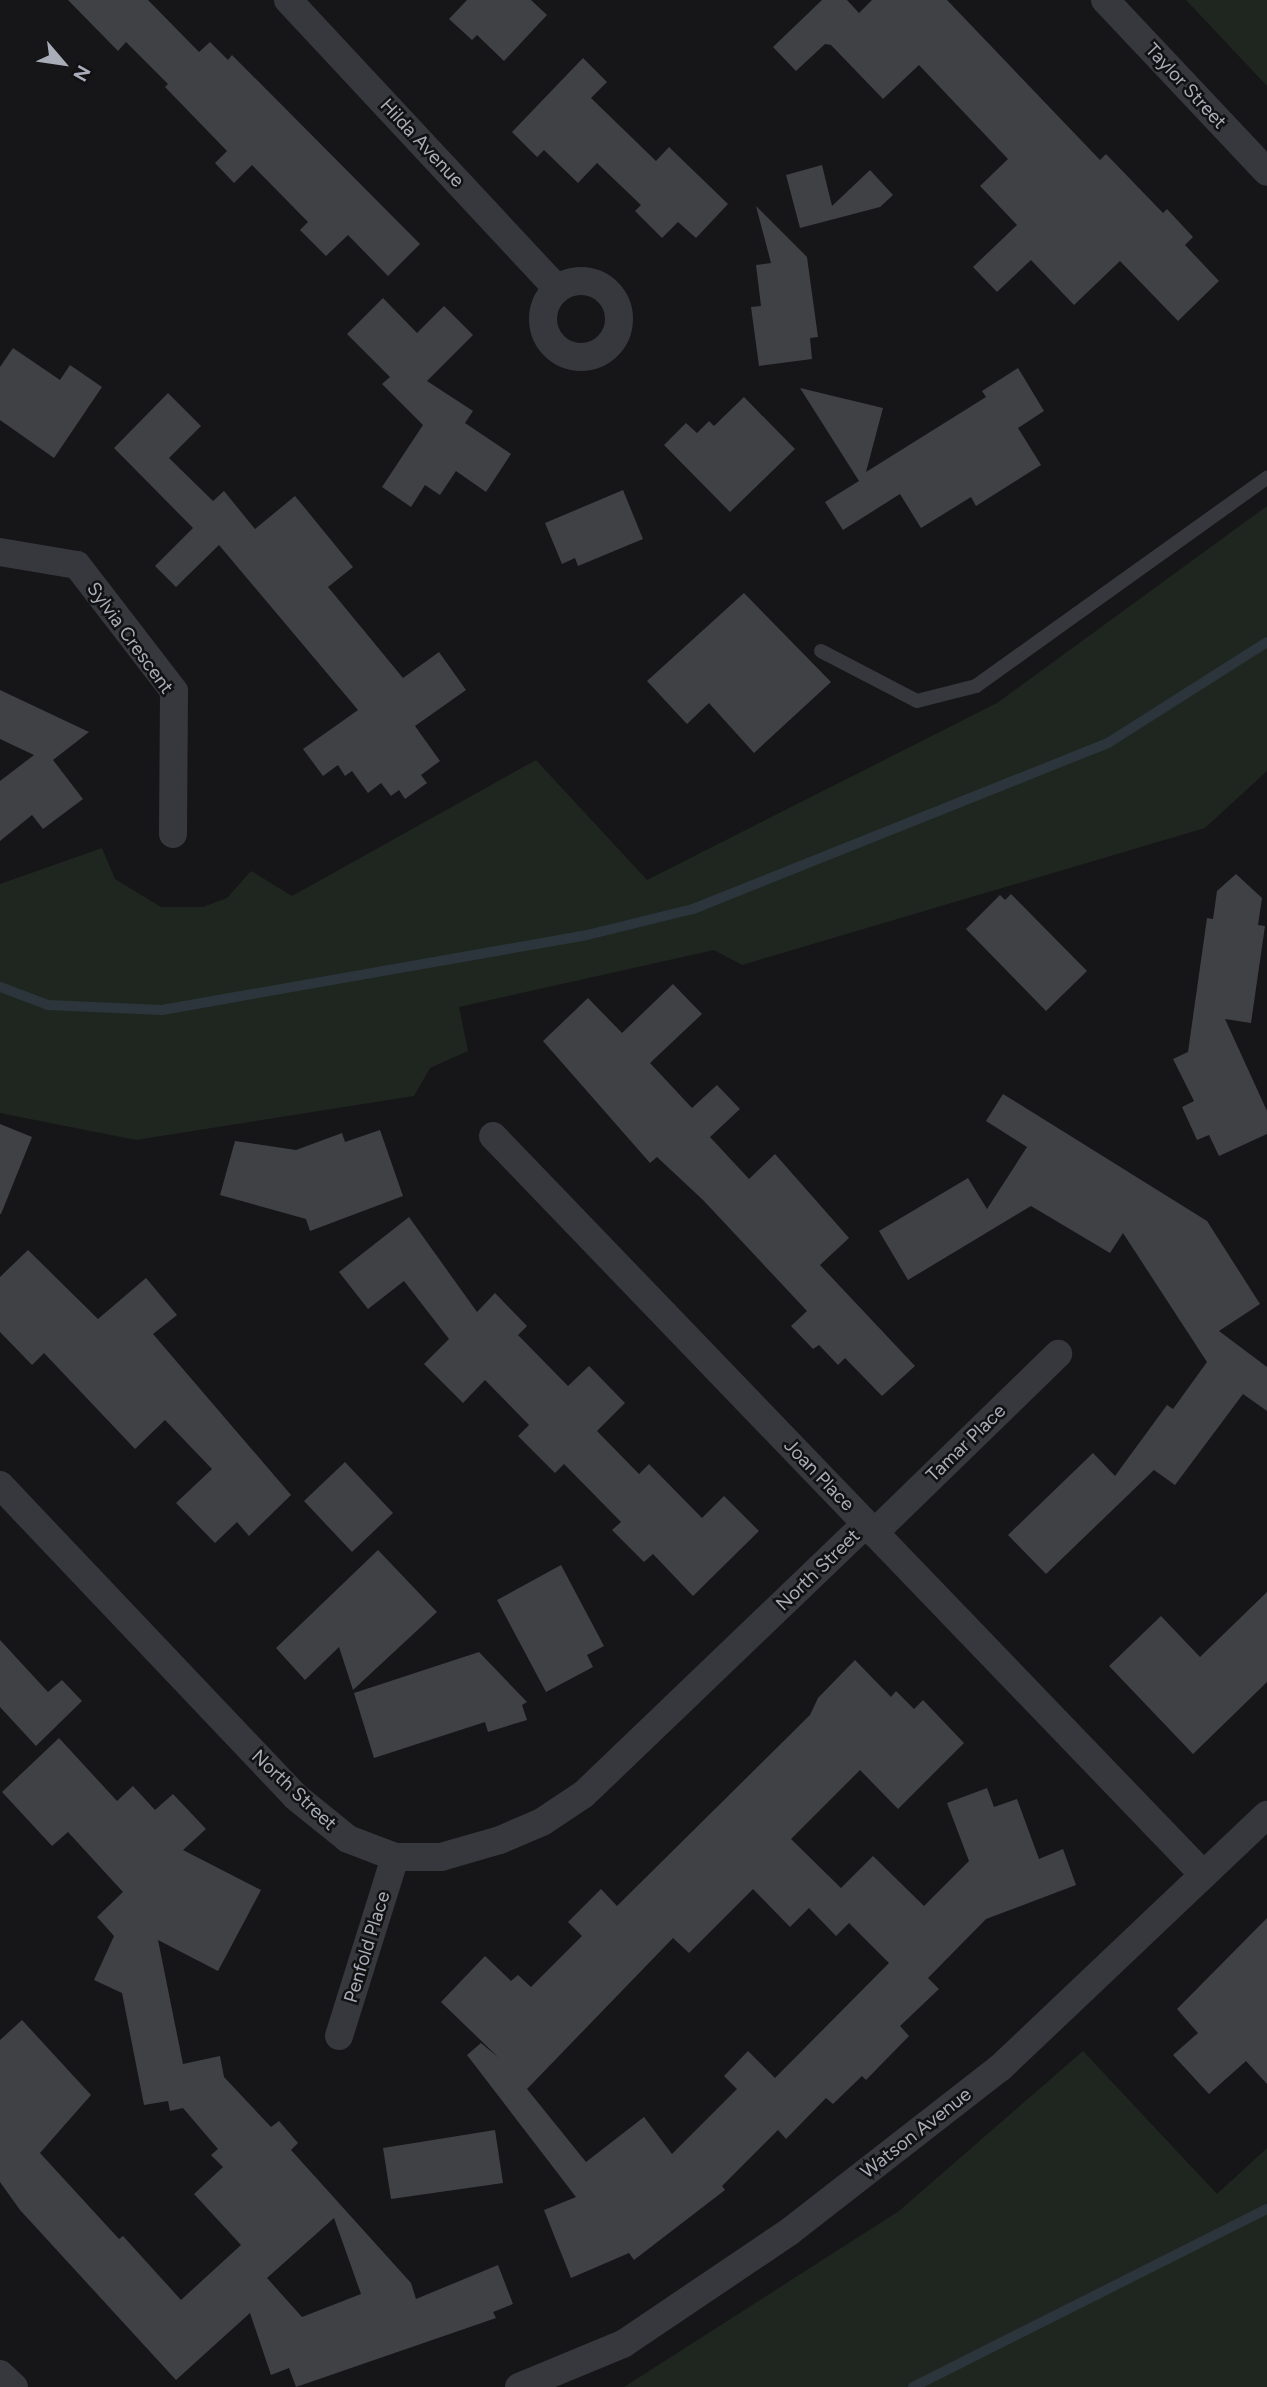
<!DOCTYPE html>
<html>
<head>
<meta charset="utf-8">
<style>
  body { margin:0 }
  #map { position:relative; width:1267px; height:2387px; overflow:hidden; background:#161618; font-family:Figtree,sans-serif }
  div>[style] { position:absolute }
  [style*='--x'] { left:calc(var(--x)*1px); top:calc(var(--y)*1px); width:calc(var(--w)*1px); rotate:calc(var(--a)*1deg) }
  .green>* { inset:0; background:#1e261f }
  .stream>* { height:10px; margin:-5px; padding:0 5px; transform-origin:5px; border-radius:5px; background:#2c353c }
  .building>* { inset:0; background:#404145 }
  .lane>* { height:14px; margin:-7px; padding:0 7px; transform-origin:7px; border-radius:7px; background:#37383d }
  .street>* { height:28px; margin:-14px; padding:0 14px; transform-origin:14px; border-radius:14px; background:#37383d }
  .street>.ring { margin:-14px; padding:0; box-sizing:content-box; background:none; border:28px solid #37383d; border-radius:50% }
  span { translate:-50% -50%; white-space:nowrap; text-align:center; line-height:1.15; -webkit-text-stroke:5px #111113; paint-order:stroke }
  .street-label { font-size:19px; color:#a8adb8 }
  .north { position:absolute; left:28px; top:28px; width:70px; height:70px; -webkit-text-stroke:5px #111113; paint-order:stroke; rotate:119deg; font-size:19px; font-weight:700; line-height:28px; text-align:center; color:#a8adb8 }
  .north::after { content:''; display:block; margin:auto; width:24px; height:32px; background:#a8adb8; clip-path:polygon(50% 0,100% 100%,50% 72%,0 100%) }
</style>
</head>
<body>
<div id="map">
  <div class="green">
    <div style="clip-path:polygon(1186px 0,1267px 0,1267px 86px)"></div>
    <div style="clip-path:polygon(1267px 506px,1267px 771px,1205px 828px,742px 965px,714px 950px,459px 1007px,468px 1051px,430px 1068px,414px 1096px,136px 1140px,0 1113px,0 884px,102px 848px,115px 879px,161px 907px,203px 907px,227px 898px,251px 871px,292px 896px,536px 760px,647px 880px,997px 703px)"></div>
    <div style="clip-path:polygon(1083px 2051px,1217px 2194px,1267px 2148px,1267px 2387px,624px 2387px,899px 2211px)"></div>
  </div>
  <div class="stream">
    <div style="--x:0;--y:987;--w:51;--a:20.6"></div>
    <div style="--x:48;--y:1005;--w:114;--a:2.5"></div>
    <div style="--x:162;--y:1010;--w:432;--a:-10"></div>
    <div style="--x:587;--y:935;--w:109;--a:-13.8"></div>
    <div style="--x:693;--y:909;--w:447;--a:-21.8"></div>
    <div style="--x:1108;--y:743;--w:188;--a:-32.4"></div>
    <div style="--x:913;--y:2387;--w:396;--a:-26.7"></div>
  </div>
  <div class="building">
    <div style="clip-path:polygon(68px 0,148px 0,199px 52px,210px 42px,228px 60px,232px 55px,420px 244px,388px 276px,348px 235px,326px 256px,300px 230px,308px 222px,252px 165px,234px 183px,215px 163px,227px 151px,165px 87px,168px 84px,126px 42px,118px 51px)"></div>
    <div style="clip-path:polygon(467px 0,531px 0,547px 15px,504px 61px,477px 35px,472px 40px,449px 19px)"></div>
    <div style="clip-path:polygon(822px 0,847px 0,859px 13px,872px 0,947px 0,1100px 160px,1106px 154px,1163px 213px,1167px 209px,1193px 237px,1185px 245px,1219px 281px,1178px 321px,1120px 261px,1074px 305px,1031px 260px,997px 292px,973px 267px,1017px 225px,980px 186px,1008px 159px,919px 65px,883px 99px,831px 45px,825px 44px,796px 71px,773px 47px)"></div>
    <div style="clip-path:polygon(583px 58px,607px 82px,591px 98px,656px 161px,669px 147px,728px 204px,696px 238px,678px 222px,662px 238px,635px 211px,641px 205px,597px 163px,578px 183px,544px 150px,537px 157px,512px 132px)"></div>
    <div style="clip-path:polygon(822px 165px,832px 206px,870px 170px,893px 195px,880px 207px,800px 228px,786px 175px)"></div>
    <div style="clip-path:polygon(756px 206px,807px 257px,818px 337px,810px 338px,812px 359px,759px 366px,751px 307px,761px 306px,756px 265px,771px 263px)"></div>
    <div style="clip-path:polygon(383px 298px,417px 333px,444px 306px,473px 335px,427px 381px,473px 411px,465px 423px,511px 454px,486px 492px,456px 471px,440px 495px,425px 485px,411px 507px,382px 487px,423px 425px,382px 384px,390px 377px,347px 334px)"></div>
    <div style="clip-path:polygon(13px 348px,60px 380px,70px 365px,102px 387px,54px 458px,0 420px,0 367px)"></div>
    <div style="clip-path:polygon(1018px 368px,1044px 411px,1018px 428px,1041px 465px,976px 506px,971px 497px,921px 528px,900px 494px,843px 530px,825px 502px,859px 481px,800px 388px,883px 408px,866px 472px,986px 397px,982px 391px)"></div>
    <div style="clip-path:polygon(168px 393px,201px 426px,169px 458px,213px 501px,224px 491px,255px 529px,295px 496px,353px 567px,328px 587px,403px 678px,439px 652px,466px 690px,415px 726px,440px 761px,421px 775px,427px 783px,405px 799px,399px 790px,391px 796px,381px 783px,368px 793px,352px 771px,345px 776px,338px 765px,323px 776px,303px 749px,358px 710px,219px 545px,176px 587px,155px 566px,193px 528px,114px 448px)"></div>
    <div style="clip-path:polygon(744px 397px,795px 449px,730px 512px,664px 445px,686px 423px,697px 433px,709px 421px,714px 426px)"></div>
    <div style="clip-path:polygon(623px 490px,643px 539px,578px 566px,575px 558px,562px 564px,545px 523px)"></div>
    <div style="clip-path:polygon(744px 593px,831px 682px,754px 753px,709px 703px,687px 724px,647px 681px)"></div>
    <div style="clip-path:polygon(0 690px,89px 732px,53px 760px,83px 799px,43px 829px,32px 815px,0 841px,0 781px,34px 755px,0 739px)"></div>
    <div style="clip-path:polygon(1236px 874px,1262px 898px,1258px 925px,1265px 926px,1251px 1023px,1225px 1019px,1267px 1111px,1267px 1134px,1219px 1156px,1209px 1135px,1197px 1140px,1182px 1107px,1194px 1101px,1173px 1059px,1188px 1052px,1207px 918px,1213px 919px,1217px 891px)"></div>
    <div style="clip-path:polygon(1011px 894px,1087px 971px,1046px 1011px,966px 929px,1000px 895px,1005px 900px)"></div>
    <div style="clip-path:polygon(673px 984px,702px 1014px,650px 1063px,692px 1108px,717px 1085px,740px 1109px,710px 1137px,749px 1179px,775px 1154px,849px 1238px,820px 1265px,915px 1366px,882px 1396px,845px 1358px,838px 1365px,819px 1345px,813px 1349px,791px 1326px,807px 1311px,703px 1200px,657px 1157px,650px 1163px,543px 1041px,588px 998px,622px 1033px)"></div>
    <div style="clip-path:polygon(1003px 1094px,1207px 1221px,1260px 1304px,1219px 1331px,1267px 1367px,1267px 1411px,1243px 1394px,1175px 1485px,1154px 1470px,1046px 1574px,1008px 1535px,1093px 1453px,1115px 1476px,1167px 1405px,1173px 1409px,1207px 1362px,1123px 1233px,1110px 1253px,1031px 1206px,908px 1280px,879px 1231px,968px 1178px,987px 1209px,1027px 1147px,986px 1121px)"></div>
    <div style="clip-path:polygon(0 1124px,32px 1137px,1px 1214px,0 1214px)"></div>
    <div style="clip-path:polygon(380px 1130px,403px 1196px,310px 1231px,306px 1219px,220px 1195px,235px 1141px,296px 1150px,342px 1133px,345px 1142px)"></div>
    <div style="clip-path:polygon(409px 1217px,477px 1312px,495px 1293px,527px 1326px,518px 1335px,568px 1386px,589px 1366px,625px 1403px,597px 1431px,639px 1474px,649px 1464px,702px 1518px,724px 1496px,759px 1531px,693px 1596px,653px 1554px,644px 1562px,612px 1530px,621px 1522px,564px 1464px,555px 1473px,518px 1436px,529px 1425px,485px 1380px,463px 1403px,424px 1364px,449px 1339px,404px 1281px,368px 1309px,339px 1272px)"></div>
    <div style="clip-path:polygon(28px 1250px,98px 1319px,146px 1278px,177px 1315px,153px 1334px,291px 1495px,249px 1536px,237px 1522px,215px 1543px,176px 1503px,212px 1469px,165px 1420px,135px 1449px,44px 1353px,32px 1365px,0 1332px,0 1277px)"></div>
    <div style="clip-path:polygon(345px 1462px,393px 1513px,352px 1552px,304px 1501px)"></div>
    <div style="clip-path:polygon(378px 1550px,437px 1612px,353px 1690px,339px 1647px,305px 1680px,276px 1648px)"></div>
    <div style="clip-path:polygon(561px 1565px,604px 1646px,587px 1655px,593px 1667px,546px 1692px,497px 1600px)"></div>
    <div style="clip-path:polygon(1267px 1592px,1267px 1682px,1193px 1754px,1109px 1666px,1161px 1616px,1200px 1657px)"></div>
    <div style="clip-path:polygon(0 1640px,48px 1692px,62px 1680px,82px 1701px,36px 1746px,0 1707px)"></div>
    <div style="clip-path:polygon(479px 1652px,527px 1702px,522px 1705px,527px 1720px,488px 1732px,485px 1722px,374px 1758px,354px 1693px)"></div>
    <div style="clip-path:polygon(evenodd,855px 1660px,891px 1697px,896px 1691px,914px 1709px,923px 1700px,964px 1743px,898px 1809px,860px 1770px,791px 1839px,841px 1888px,873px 1856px,924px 1906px,969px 1861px,947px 1803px,987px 1788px,994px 1807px,1017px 1799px,1039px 1859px,1063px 1849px,1076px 1885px,986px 1919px,928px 1978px,939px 1989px,900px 2026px,909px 2036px,866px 2080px,862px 2076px,833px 2104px,826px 2098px,786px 2139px,778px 2130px,722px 2186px,725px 2190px,634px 2260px,629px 2253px,571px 2278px,544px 2210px,576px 2197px,467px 2055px,481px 2043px,499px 2058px,441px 2002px,485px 1956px,511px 1981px,518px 1975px,531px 1987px,582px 1936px,568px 1922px,601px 1889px,617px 1906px,810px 1715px,818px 1698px,855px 1660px,753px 1889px,790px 1927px,809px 1908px,836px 1936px,849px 1923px,889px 1963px,775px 2078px,748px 2051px,724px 2076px,737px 2089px,672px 2154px,644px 2117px,586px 2162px,527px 2089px,673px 1938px,689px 1953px,753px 1889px)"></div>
    <div style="clip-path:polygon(evenodd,59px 1738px,117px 1801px,133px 1786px,155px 1810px,173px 1794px,206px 1829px,183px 1850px,261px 1890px,218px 1971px,158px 1940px,183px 2064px,220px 2056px,224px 2077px,271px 2127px,279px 2121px,298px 2143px,291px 2150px,411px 2283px,416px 2299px,498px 2265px,513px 2304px,493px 2312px,496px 2318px,296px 2387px,289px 2368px,271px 2375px,250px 2313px,176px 2380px,20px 2210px,0 2182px,0 2040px,22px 2020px,91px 2095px,40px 2153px,119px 2239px,123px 2236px,181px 2300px,241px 2245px,194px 2194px,223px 2167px,211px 2155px,218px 2149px,183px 2108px,170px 2111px,168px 2101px,144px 2105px,122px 1993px,94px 1980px,114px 1936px,97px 1917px,123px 1892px,68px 1832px,52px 1846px,2px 1792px,59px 1738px,334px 2218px,361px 2294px,302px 2317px,267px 2278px,334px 2218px)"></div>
    <div style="clip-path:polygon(1267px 1918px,1267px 2084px,1246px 2061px,1209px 2094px,1173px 2055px,1198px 2033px,1177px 2009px)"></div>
    <div style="clip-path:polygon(495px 2130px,503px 2183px,391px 2199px,383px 2148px)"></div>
  </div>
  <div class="lane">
    <div style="--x:821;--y:651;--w:108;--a:27.5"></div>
    <div style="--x:917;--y:701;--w:61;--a:-14.3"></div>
    <div style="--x:976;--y:686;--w:358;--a:-35.6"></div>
  </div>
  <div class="street">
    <div style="--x:288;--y:0;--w:393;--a:47"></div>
    <div style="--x:1105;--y:0;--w:236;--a:46.7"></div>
    <div class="ring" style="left:543px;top:281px;width:48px;height:48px"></div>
    <div style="--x:0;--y:552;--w:78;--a:9.6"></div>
    <div style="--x:77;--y:565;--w:159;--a:52.4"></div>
    <div style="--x:174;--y:691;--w:143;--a:90.4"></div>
    <div style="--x:493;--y:1136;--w:1025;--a:46.11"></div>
    <div style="--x:0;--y:1485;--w:430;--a:46.5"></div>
    <div style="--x:296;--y:1797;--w:67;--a:38.9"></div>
    <div style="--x:348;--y:1839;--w:50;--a:21"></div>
    <div style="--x:395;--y:1857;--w:46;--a:0"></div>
    <div style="--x:441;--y:1857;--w:61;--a:-16.1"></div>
    <div style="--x:500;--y:1840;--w:46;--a:-23.2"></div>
    <div style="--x:542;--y:1822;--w:50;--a:-33.7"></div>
    <div style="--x:584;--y:1794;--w:390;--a:-43.8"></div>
    <div style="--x:874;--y:1533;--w:257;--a:-44.2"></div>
    <div style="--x:339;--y:2036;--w:188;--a:-72.6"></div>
    <div style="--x:0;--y:2374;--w:19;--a:43"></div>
    <div style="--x:519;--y:2387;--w:113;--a:-22.5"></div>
    <div style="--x:623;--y:2344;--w:200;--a:-34"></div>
    <div style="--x:789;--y:2232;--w:267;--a:-37.9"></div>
    <div style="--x:1000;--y:2068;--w:368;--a:-43.5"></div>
  </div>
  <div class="street-label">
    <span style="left:1186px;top:86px;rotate:47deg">Taylor Street</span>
    <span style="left:422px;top:143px;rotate:47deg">Hilda Avenue</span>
    <span style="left:130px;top:638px;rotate:54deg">Sylvia Crescent</span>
    <span style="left:966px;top:1443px;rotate:-44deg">Tamar Place</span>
    <span style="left:819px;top:1475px;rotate:46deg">Joan Place</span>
    <span style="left:818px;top:1570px;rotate:-44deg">North Street</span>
    <span style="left:294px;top:1790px;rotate:43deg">North Street</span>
    <span style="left:367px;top:1947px;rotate:-73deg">Penfold Place</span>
    <span style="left:916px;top:2133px;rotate:-38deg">Watson Avenue</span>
  </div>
  <div class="north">N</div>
</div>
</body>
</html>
